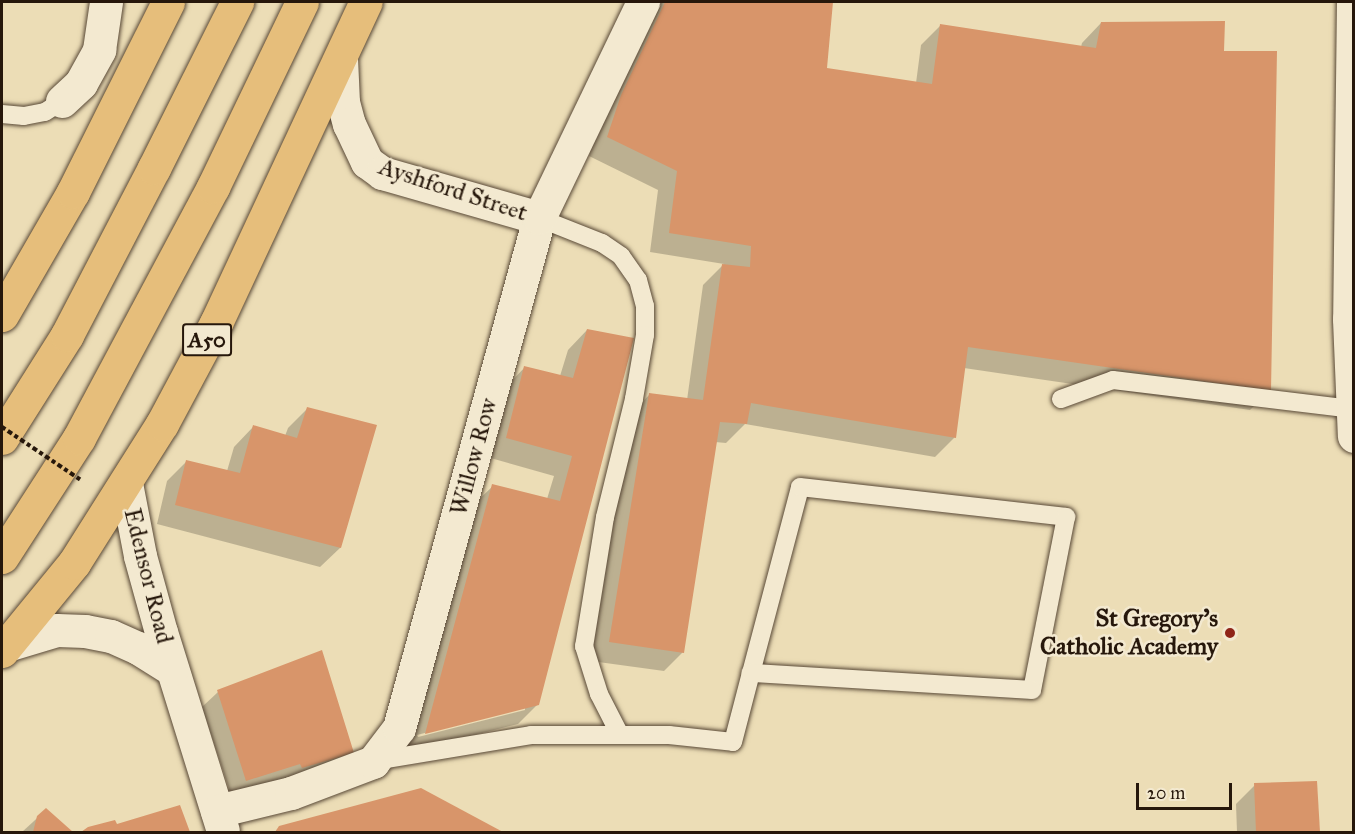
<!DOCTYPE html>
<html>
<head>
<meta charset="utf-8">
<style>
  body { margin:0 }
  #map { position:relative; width:1355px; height:834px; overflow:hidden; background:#ecddb6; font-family:"IM FELL Great Primer",serif }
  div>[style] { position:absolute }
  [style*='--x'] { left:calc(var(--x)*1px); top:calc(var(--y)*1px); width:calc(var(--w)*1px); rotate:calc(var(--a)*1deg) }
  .shadow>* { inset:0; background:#0003 }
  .building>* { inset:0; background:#d8956a }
  .roads { filter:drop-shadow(0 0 2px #584836) drop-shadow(0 0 2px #584836) }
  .service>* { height:18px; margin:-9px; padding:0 9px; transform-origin:9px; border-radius:9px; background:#f3e9d0 }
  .minor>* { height:33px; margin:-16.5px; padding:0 16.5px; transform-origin:16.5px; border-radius:16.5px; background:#f3e9d0 }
  .primary>* { height:33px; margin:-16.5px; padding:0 16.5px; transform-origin:16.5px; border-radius:16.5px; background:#e6be7b }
  .trunk>* { height:33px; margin:-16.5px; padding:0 16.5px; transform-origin:16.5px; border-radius:16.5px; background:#e6be7b }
  .path-bridge>* { height:4px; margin-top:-2px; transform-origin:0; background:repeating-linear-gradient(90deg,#26170b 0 4.5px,transparent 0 7.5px) }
  .dots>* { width:16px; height:16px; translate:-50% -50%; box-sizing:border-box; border:3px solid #f3e9d0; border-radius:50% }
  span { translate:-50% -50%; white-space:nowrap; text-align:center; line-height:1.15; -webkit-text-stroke:5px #f3e9d0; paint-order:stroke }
  .shield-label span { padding:2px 4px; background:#f3e9d0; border:2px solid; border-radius:4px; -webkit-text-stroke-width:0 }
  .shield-label { font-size:22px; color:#26170b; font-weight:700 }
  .street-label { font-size:24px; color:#26170b }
  .poi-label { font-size:24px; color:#26170b; font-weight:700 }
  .right { translate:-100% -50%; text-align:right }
  .frame { position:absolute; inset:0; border:3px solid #26170b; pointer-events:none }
  .scale { position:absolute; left:1136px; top:783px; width:96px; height:27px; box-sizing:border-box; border:3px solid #26170b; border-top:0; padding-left:8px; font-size:18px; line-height:21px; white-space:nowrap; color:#26170b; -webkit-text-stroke:4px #f3e9d0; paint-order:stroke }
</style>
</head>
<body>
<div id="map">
  <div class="shadow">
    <div style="clip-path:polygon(656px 2px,832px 2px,825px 70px,916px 83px,921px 45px,940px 26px,1081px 47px,1082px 43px,1101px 23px,1222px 52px,1270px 390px,1250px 410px,964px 368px,955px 437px,935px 457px,745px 424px,726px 443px,715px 442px,683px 652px,664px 671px,591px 661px,631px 414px,650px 394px,687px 400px,703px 285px,724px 264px,650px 252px,658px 190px,589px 156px,602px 115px)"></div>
    <div style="clip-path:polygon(evenodd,587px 330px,632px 339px,538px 704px,518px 724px,407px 752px,473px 505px,493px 486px,547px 499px,554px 476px,487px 457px,506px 387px,525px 367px,560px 376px,568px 350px,587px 330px,525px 707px,525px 710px,418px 737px,417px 735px,525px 707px)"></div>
    <div style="clip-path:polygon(307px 409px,376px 426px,340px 548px,320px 567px,157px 524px,167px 481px,187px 461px,227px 471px,234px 447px,253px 427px,285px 436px,288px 428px)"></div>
    <div style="clip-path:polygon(218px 692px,352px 752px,337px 768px,231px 795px,202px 707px)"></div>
    <div style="clip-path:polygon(1316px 782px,1318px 832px,1237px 832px,1236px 804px,1255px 785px)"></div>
    <div style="clip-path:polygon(420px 790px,500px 832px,275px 832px,280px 827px)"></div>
    <div style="clip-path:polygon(179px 806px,189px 832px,84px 832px,88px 829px,116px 826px)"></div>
    <div style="clip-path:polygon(46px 810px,70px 832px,22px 832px)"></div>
  </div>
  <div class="building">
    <div style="clip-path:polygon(665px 2px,833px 2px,827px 68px,932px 84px,940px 24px,1096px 48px,1101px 22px,1225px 21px,1224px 51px,1277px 51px,1271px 391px,968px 347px,956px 438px,751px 403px,747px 424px,720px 422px,684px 653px,609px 642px,649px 393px,703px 400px,722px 264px,750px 267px,751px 246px,669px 233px,677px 171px,607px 137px,621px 95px)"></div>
    <div style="clip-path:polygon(587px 329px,634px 338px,539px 705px,425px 734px,492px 484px,560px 501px,572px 456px,506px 438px,524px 366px,573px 378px)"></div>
    <div style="clip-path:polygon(307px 407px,377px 425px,341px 548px,175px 505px,186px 460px,240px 473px,253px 425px,297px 438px)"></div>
    <div style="clip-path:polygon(322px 650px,354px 753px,302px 768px,300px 764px,246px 781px,217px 690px)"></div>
    <div style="clip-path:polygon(1317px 781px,1320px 832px,1256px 832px,1254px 783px)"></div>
    <div style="clip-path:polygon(421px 788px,503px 832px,275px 832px,279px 826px)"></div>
    <div style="clip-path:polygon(180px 805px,190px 832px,81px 832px,88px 827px,115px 820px,117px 824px)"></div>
    <div style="clip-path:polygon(46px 808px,73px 832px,33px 832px,37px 816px)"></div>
  </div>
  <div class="roads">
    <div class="service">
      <div style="--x:2;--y:114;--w:22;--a:5"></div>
      <div style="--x:24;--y:116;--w:21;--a:-11"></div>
      <div style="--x:45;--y:112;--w:20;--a:-33"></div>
      <div style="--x:539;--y:218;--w:68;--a:21.6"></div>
      <div style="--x:602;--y:243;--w:23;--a:34"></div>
      <div style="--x:621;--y:256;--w:29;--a:55"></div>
      <div style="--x:638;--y:280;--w:27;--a:75"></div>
      <div style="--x:645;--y:306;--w:29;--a:90"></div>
      <div style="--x:645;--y:335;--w:65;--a:99.8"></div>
      <div style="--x:634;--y:399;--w:122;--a:103.8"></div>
      <div style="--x:605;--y:517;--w:131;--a:99.2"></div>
      <div style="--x:584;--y:646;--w:50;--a:72.6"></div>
      <div style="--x:599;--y:694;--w:46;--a:62.9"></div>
      <div style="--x:1061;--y:399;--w:55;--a:-20.1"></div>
      <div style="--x:1113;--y:380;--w:242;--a:6.9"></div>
      <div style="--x:374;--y:761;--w:159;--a:-9.4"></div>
      <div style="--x:531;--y:735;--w:138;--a:0"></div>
      <div style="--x:669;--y:735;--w:64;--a:6.2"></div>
      <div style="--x:733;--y:742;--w:71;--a:-75.4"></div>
      <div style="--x:751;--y:673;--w:192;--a:-75.2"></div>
      <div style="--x:800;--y:487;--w:268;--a:6.4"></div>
      <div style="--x:1066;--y:517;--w:176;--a:101.1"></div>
      <div style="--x:1032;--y:690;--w:282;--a:-176.5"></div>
    </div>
    <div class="minor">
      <div style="--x:1353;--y:2;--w:317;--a:90.7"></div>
      <div style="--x:1349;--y:319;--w:117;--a:87.6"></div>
      <div style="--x:341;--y:58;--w:44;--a:87.4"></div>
      <div style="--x:343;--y:102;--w:23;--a:75"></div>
      <div style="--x:349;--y:124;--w:42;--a:64.7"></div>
      <div style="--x:367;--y:162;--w:19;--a:36"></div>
      <div style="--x:382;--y:173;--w:163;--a:16"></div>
      <div style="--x:62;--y:101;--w:26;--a:-43"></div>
      <div style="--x:81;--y:83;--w:38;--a:-61"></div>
      <div style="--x:99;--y:50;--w:49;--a:-81.7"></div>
      <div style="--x:126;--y:483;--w:74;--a:79.1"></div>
      <div style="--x:140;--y:556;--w:79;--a:74.6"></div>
      <div style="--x:161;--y:632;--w:208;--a:72.7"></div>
      <div style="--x:7;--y:645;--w:52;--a:-16.7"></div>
      <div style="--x:57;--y:630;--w:28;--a:2"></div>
      <div style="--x:85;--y:631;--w:26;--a:11"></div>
      <div style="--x:111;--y:636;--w:30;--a:24"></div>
      <div style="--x:138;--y:648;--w:40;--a:32"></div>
      <div style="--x:217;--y:811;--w:76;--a:-13.7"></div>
      <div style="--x:291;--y:793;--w:88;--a:-20.7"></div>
      <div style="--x:373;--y:762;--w:43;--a:-52.6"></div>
      <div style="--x:399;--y:728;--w:529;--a:-74.65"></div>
      <div style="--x:539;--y:218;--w:240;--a:-64.3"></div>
    </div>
    <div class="primary">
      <div style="--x:2;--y:315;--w:142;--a:-60"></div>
      <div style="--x:73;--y:192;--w:212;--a:-63.4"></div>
      <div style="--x:2;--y:651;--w:114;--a:-50.7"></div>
      <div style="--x:74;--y:563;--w:165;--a:-57.7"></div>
      <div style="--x:162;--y:424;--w:115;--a:-61.9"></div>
      <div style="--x:216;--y:323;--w:354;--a:-65"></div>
    </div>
    <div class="trunk">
      <div style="--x:2;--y:438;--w:122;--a:-57.7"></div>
      <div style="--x:67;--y:335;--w:188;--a:-62.5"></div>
      <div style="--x:154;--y:168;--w:186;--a:-63.4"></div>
      <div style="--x:2;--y:557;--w:142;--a:-57.1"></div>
      <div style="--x:79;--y:438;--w:285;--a:-61.9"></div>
      <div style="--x:213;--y:187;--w:205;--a:-64.3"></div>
    </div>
  </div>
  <div class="path-bridge">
    <div style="--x:2;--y:427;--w:95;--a:33.9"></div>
  </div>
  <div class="dots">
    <div style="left:1230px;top:633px;background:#8f2418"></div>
  </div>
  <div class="shield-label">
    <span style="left:207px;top:340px">A50</span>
  </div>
  <div class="street-label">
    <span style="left:453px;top:190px;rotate:18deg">Ayshford Street</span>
    <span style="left:474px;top:457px;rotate:-75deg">Willow Row</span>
    <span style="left:148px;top:576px;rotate:76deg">Edensor Road</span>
  </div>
  <div class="poi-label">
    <span class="right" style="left:1218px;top:633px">St Gregory's<br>Catholic Academy</span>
  </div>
  <div class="frame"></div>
  <div class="scale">20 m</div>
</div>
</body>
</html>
